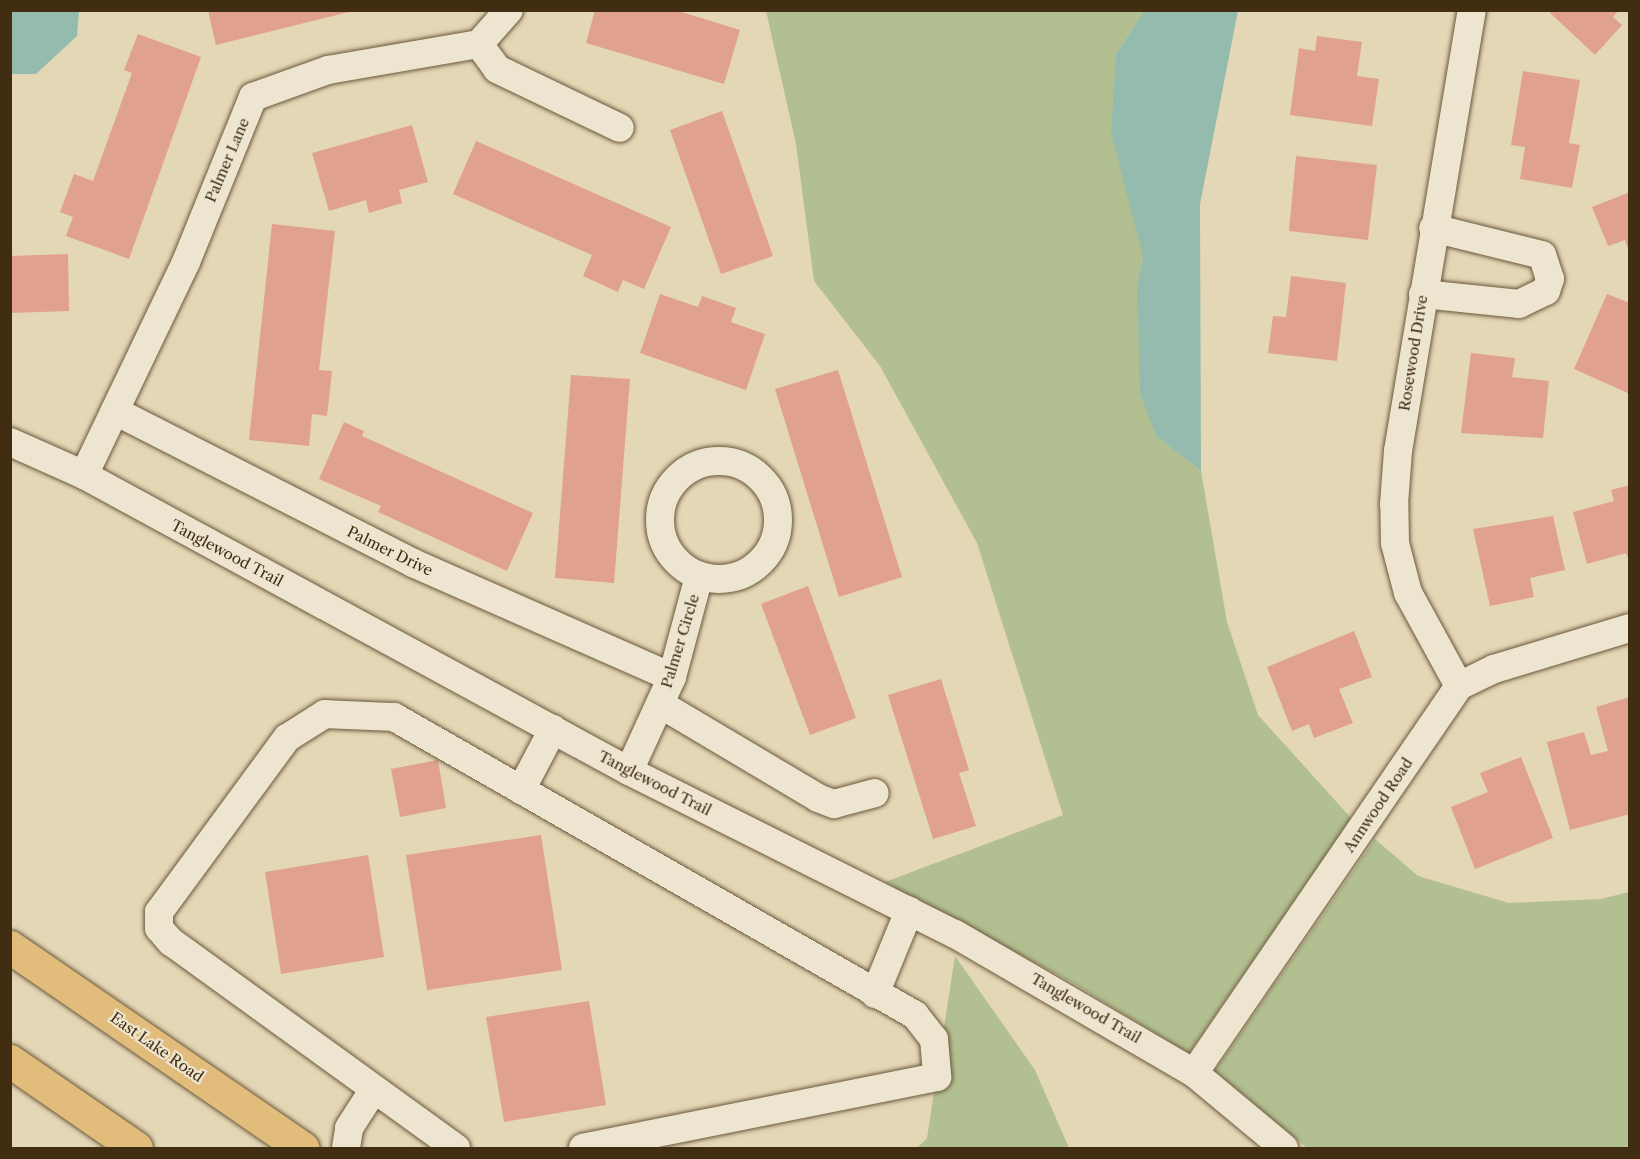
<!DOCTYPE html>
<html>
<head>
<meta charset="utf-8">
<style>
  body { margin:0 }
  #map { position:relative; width:1640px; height:1159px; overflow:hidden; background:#e4d7b6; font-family:"Libre Caslon Text",serif }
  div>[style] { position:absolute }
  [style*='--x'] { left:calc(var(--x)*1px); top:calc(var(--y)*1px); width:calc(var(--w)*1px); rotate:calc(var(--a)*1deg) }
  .green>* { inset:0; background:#b2bf90 }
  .water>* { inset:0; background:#95baae }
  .building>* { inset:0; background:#e0a18e }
  .roads { filter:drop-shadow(0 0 2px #6a583b) drop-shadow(0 0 2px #6a583b) }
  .minor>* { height:28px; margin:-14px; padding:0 14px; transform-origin:14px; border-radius:14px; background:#ede5d0 }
  .minor>.ring { margin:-14px; padding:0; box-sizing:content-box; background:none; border:28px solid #ede5d0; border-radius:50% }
  .major>* { height:33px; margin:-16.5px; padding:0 16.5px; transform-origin:16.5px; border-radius:16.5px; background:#e2bc7b }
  span { translate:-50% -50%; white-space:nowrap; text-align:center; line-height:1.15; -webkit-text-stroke:4.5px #ede5d0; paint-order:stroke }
  .street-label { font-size:15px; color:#412e12 }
  .frame { position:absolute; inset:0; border:12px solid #412e12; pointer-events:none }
</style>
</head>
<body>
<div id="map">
  <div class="green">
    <div style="clip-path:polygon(766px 11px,1144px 11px,1116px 54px,1143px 256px,1137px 285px,1156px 436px,1201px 471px,1227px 622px,1258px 715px,1351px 818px,1189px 1053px,1071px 982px,885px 882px,1063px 815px,977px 543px,880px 366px,814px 281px,796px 144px)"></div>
    <div style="clip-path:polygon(1375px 839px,1418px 876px,1509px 903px,1601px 899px,1629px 892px,1629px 1148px,1307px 1148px,1215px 1071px)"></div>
    <div style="clip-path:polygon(955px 956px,1035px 1070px,1069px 1148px,917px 1148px,927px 1138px)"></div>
  </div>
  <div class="water">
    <div style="clip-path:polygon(10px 11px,79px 11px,77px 36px,36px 74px,11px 74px)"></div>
    <div style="clip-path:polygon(1144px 11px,1238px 11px,1200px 204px,1201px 471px,1156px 436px,1140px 393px,1137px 285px,1143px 256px,1111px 134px,1116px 54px)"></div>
  </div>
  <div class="building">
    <div style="clip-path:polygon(208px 10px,353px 10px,353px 11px,216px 45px)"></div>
    <div style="clip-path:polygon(595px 10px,675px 10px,740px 30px,724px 84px,586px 43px)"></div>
    <div style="clip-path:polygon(1547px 10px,1619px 10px,1613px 17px,1622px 25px,1595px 55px)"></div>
    <div style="clip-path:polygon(138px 34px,201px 57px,129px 259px,66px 236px,73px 217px,60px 212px,74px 174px,93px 181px,132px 73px,124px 70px)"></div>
    <div style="clip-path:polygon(1317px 36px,1362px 42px,1357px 76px,1379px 79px,1372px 126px,1290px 115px,1299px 48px,1315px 51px)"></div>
    <div style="clip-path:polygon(1523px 71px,1580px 80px,1569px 143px,1580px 145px,1572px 188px,1520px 179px,1525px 147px,1511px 145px)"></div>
    <div style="clip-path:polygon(722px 111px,773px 256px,721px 274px,670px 130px)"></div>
    <div style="clip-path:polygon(412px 125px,428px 182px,399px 190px,402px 203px,369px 213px,366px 200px,329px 211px,312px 153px)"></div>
    <div style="clip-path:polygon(476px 141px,671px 227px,644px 289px,623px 280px,618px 292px,583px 276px,592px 255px,453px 194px)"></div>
    <div style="clip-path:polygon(1296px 156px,1377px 165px,1368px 240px,1289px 231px)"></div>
    <div style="clip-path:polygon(1630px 192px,1630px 251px,1629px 251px,1625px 240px,1608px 246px,1592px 207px)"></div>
    <div style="clip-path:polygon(272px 224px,335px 231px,319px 370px,332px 371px,327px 416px,312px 414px,309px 446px,249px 440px)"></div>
    <div style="clip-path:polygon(68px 254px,69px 311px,10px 313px,10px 256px)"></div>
    <div style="clip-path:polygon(1291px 276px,1346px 283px,1337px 361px,1268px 353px,1273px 316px,1286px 317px)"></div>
    <div style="clip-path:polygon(660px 294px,698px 307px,702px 296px,736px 308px,731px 322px,765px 334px,746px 390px,640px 353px)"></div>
    <div style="clip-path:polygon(1607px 294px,1630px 303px,1630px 394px,1574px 369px)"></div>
    <div style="clip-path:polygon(1471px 353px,1515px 358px,1512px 377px,1549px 381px,1543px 438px,1461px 433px)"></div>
    <div style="clip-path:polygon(838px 370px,902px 577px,839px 597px,775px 389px)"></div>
    <div style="clip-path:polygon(571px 375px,630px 379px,614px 583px,555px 578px)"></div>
    <div style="clip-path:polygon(344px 422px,364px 431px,362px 436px,533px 513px,507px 571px,378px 512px,381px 506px,319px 479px)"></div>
    <div style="clip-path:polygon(1630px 485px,1630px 562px,1626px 553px,1587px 564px,1573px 512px,1614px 501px,1611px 490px)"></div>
    <div style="clip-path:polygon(1553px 516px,1565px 570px,1530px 578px,1534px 597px,1490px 606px,1473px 529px)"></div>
    <div style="clip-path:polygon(808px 586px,856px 718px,810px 735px,761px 604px)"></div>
    <div style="clip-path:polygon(1354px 631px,1372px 677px,1339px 689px,1353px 723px,1314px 738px,1309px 724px,1292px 731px,1267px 667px)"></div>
    <div style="clip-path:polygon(941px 679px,969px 770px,959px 773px,976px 826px,933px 839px,888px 695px)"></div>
    <div style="clip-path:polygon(1630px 697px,1630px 814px,1570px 830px,1547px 742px,1584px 732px,1591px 755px,1608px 751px,1596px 707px)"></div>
    <div style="clip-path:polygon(1521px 757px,1553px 838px,1475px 869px,1451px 807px,1488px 792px,1480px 773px)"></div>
    <div style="clip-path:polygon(438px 760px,446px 808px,400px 817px,391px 769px)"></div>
    <div style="clip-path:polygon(541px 835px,562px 970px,427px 990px,406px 855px)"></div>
    <div style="clip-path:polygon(368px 855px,384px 957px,281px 974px,265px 872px)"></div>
    <div style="clip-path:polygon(589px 1001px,606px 1105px,504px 1122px,486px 1017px)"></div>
  </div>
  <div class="roads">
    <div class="minor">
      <div style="--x:479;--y:44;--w:31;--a:54"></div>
      <div style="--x:497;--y:69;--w:136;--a:25.6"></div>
      <div style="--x:1423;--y:294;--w:97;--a:5.9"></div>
      <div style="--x:1519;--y:304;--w:30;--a:-26"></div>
      <div style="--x:1546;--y:291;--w:13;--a:-72"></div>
      <div style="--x:1550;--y:279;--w:25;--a:-108"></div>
      <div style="--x:1542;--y:255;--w:112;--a:-166.1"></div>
      <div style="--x:115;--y:411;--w:335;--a:27"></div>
      <div style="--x:413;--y:563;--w:283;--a:23.8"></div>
      <div style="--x:10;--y:442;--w:81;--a:24"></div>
      <div style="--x:84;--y:475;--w:620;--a:28.51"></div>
      <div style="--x:629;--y:771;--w:364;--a:26.6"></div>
      <div style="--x:955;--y:934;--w:276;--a:30.2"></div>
      <div style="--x:1194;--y:1073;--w:117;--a:39.8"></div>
      <div class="ring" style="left:660px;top:461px;width:90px;height:90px"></div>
      <div style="--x:84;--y:475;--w:236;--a:-64.4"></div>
      <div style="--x:186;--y:262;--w:178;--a:-67.9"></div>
      <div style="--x:253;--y:97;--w:80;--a:-19.8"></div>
      <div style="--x:328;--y:70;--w:153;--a:-9.8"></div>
      <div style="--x:479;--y:44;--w:45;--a:-48.6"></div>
      <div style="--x:1459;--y:686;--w:106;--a:-118.7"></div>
      <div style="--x:1408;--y:593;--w:52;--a:-104.6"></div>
      <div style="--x:1395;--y:543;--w:39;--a:-91"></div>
      <div style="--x:1394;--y:504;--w:53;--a:-85.7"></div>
      <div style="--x:1398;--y:451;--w:447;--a:-80.5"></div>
      <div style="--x:660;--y:704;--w:184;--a:30.7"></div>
      <div style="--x:818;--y:798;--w:17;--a:21"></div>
      <div style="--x:834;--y:804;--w:42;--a:-15"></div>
      <div style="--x:629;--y:771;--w:103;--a:-65.4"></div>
      <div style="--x:672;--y:677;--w:105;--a:-75"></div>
      <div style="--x:521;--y:790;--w:69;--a:-62.3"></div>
      <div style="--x:875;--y:994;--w:90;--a:-67.7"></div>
      <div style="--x:1194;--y:1073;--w:469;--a:-55.6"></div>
      <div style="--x:1459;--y:686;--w:39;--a:-26"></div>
      <div style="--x:1494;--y:669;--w:142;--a:-16.8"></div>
      <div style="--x:346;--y:1148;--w:20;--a:-81"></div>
      <div style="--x:349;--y:1128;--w:46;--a:-57.3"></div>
      <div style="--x:456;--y:1148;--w:352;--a:-144.1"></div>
      <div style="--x:171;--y:942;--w:18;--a:-131"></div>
      <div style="--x:159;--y:928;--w:16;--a:-90"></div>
      <div style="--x:159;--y:912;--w:216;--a:-53.7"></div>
      <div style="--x:287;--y:738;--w:45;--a:-32.3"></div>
      <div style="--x:325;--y:714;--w:69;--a:2.5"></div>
      <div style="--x:394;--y:717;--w:600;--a:29.77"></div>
      <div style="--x:915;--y:1015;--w:31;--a:52"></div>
      <div style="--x:934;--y:1039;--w:38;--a:85"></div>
      <div style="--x:937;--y:1077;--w:361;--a:168.7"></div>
    </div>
    <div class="major">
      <div style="--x:10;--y:947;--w:355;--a:34.5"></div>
      <div style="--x:10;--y:1061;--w:153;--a:34.6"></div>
    </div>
  </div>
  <div class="street-label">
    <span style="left:227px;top:160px;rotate:-67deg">Palmer Lane</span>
    <span style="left:1413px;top:353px;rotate:-81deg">Rosewood Drive</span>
    <span style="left:390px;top:551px;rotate:26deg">Palmer Drive</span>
    <span style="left:227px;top:553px;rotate:28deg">Tanglewood Trail</span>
    <span style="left:680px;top:641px;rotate:-73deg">Palmer Circle</span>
    <span style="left:655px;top:783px;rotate:27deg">Tanglewood Trail</span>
    <span style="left:1378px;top:805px;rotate:-56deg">Annwood Road</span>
    <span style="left:1086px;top:1008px;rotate:30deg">Tanglewood Trail</span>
    <span style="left:157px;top:1047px;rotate:35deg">East Lake Road</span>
  </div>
  <div class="frame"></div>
</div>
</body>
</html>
